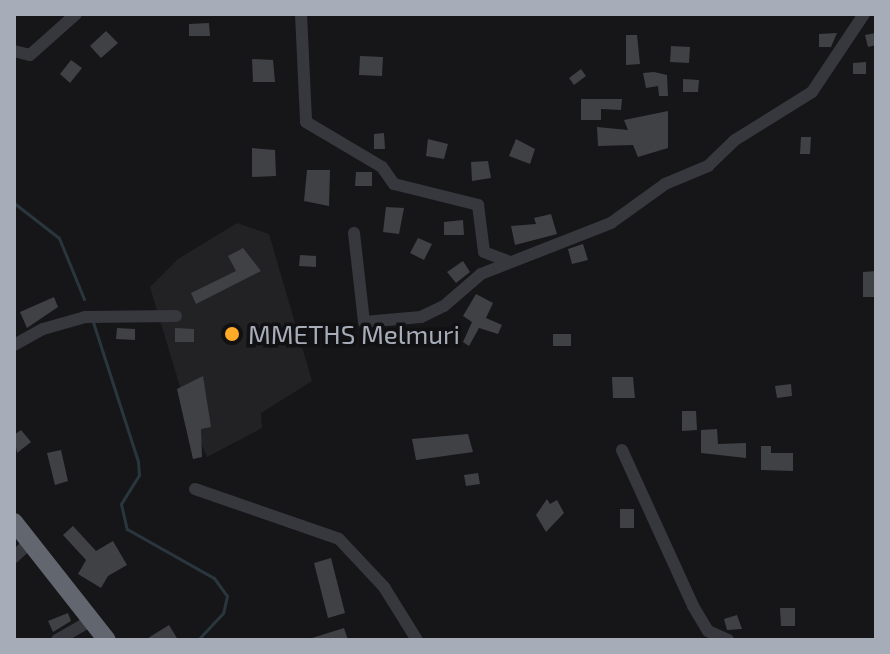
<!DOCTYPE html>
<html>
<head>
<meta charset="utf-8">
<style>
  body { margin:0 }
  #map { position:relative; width:890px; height:654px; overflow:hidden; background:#161618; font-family:"Exo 2",sans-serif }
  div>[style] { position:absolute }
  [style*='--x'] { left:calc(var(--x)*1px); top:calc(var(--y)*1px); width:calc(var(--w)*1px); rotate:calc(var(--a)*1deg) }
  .built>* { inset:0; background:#222225 }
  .stream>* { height:3px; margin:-1.5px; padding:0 1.5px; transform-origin:1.5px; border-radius:1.5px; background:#2a363d }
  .building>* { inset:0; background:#404145 }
  .minor>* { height:12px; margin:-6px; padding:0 6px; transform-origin:6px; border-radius:6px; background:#36383d }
  .highway>* { height:18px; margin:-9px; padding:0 9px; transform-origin:9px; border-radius:9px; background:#62666f }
  .dots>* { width:22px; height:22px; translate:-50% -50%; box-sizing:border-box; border:4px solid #111113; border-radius:50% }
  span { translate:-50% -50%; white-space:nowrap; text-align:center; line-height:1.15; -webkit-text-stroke:7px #111113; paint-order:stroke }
  .poi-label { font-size:26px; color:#a6adb9 }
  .left { translate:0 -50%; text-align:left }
  .frame { position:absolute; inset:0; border:16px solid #a6adb9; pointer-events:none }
</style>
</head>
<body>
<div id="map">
  <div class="built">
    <div style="clip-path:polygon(237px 223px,269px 234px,312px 381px,261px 413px,262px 428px,207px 457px,187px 410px,150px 287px,178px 259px)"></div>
  </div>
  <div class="stream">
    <div style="--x:14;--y:203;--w:57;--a:37.9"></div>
    <div style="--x:59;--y:238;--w:66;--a:67.7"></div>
    <div style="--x:93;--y:322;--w:146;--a:72.1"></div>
    <div style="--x:138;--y:461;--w:14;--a:86"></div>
    <div style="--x:139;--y:475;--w:34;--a:122"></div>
    <div style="--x:121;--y:504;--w:26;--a:77"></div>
    <div style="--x:127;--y:529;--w:100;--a:29.4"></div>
    <div style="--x:214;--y:578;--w:22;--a:54"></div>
    <div style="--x:227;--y:596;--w:17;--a:103"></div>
    <div style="--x:223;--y:613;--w:37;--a:133"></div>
  </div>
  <div class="building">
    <div style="clip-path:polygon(209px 23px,210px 36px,189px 36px,189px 24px)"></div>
    <div style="clip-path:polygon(106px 31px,118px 43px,101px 58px,90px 46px)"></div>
    <div style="clip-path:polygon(837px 33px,831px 47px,819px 47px,819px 34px)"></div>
    <div style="clip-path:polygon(876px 33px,876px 45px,868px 47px,865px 35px)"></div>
    <div style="clip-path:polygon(626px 35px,637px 35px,640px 64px,626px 65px)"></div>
    <div style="clip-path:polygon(671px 46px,690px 47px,689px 63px,670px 62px)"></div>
    <div style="clip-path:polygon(360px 56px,383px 57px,382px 76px,359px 75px)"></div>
    <div style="clip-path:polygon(252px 59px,273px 60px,275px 82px,253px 82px)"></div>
    <div style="clip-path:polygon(71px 60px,82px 68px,70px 83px,60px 74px)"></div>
    <div style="clip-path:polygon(866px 62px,866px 74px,853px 74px,853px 63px)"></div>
    <div style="clip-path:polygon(581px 69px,586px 76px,574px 85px,569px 78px)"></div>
    <div style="clip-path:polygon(654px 72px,667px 75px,668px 96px,659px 96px,658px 86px,646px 88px,643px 73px)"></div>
    <div style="clip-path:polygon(683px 79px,699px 80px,698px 92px,683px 92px)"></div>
    <div style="clip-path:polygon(581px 99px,622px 99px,621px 110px,601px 109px,601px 120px,581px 120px)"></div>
    <div style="clip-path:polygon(668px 111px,668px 148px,638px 157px,633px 145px,598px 146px,597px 127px,628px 130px,624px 120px)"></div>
    <div style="clip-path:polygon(384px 133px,385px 149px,374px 149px,374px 134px)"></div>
    <div style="clip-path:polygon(801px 137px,811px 137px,810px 154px,800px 154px)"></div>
    <div style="clip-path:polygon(428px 139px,448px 144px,444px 159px,426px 156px)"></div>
    <div style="clip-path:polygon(516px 139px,535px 149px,530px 164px,509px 156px)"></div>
    <div style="clip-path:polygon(252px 148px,275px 150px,276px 176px,252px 177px)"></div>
    <div style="clip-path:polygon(488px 161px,491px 178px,472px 181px,471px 162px)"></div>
    <div style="clip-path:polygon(307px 170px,330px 170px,329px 206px,304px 201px)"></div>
    <div style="clip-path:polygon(356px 172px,372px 172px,372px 186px,355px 186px)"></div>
    <div style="clip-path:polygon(386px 207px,404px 208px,399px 234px,383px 232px)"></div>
    <div style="clip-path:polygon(551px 214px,557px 234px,515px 245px,511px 226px,536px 224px,534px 218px)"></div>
    <div style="clip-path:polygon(463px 220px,464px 235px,444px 235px,444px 222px)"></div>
    <div style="clip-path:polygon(418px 238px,432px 244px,424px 260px,410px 253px)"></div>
    <div style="clip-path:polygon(583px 244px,588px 260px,572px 264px,568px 249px)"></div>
    <div style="clip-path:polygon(243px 248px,261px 271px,196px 304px,191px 293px,236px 271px,228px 256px)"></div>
    <div style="clip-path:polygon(300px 255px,316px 256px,316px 267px,299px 266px)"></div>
    <div style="clip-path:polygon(463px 261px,470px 272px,456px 283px,447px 272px)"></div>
    <div style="clip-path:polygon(876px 271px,876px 297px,863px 297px,863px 272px)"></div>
    <div style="clip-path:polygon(476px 294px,493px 303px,486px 318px,502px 325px,498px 334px,479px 328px,469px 346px,463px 342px,472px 322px,463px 316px)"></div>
    <div style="clip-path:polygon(54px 297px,58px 307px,27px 328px,20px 312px)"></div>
    <div style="clip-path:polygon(117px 328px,135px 329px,135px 340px,116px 339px)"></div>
    <div style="clip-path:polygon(175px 328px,194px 329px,194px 342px,175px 342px)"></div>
    <div style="clip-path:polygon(553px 334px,571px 334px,571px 346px,553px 346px)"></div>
    <div style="clip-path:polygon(203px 376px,211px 427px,201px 429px,202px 457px,193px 459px,177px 389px)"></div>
    <div style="clip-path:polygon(612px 377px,633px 377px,635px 398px,613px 398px)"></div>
    <div style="clip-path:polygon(791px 384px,792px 396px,777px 398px,775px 386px)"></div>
    <div style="clip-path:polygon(682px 411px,696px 411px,697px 430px,682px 431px)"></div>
    <div style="clip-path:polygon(717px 429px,718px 444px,746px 443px,746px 458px,701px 453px,701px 430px)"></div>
    <div style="clip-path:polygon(21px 430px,31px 442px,17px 453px,14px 435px)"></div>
    <div style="clip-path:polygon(468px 434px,473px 452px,416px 460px,412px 439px)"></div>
    <div style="clip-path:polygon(761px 446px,771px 446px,771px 453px,793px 453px,793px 471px,761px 470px)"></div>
    <div style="clip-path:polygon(61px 450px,68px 481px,55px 485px,47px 453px)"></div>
    <div style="clip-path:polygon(478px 473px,480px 484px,466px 486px,464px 475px)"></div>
    <div style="clip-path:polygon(547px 499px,550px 504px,557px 500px,564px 513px,546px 532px,536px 515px)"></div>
    <div style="clip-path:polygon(620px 509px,634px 509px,634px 528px,620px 528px)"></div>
    <div style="clip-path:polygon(73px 526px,96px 551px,113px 541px,127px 565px,108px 576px,101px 588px,78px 574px,86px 560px,63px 535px)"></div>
    <div style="clip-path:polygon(331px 558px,345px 613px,328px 618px,314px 563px)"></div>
    <div style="clip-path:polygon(780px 608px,795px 608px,795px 626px,781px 626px)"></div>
    <div style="clip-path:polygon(68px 613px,71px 621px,53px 632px,48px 621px)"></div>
    <div style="clip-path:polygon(737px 615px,742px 629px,727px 630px,724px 619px)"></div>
    <div style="clip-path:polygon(169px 625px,178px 640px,145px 640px)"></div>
    <div style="clip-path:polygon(344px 628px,348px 640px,312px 640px,312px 638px)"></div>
  </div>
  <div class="minor">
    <div style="--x:301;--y:14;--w:108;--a:87.3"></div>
    <div style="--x:306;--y:122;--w:88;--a:30.6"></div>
    <div style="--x:382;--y:167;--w:21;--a:55"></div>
    <div style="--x:394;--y:184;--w:87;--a:14"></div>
    <div style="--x:478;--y:205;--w:47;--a:82.7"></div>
    <div style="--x:484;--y:252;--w:26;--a:21"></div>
    <div style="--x:14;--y:51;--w:16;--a:14"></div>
    <div style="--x:30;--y:55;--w:62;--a:-41.7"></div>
    <div style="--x:354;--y:233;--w:90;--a:83.6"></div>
    <div style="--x:364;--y:322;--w:57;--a:-5"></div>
    <div style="--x:421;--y:317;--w:25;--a:-26"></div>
    <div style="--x:444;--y:306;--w:49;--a:-40.9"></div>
    <div style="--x:481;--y:274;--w:140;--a:-21.4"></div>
    <div style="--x:611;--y:223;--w:67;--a:-35.8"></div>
    <div style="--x:665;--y:184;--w:47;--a:-22.7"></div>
    <div style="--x:708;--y:166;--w:37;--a:-44"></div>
    <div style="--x:735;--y:140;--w:91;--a:-31.9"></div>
    <div style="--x:812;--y:92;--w:94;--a:-56.3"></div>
    <div style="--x:14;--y:345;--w:33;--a:-29"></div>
    <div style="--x:43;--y:329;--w:44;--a:-15.9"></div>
    <div style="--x:85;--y:317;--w:91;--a:-0.6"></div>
    <div style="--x:622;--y:450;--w:171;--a:65.5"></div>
    <div style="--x:693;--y:606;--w:29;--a:59"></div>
    <div style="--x:708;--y:631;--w:22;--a:24"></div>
    <div style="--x:195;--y:489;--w:152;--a:19.1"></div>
    <div style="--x:339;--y:539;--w:66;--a:46.8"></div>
    <div style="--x:384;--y:587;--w:62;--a:58.1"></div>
    <div style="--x:14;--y:557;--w:22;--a:-43"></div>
    <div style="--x:57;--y:640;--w:39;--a:-30"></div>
  </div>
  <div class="highway">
    <div style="--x:14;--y:522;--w:150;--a:51.8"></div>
  </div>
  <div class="dots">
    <div style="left:232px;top:334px;background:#ffab27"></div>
  </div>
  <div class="poi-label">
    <span class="left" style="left:248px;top:334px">MMETHS Melmuri</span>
  </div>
  <div class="frame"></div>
</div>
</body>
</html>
